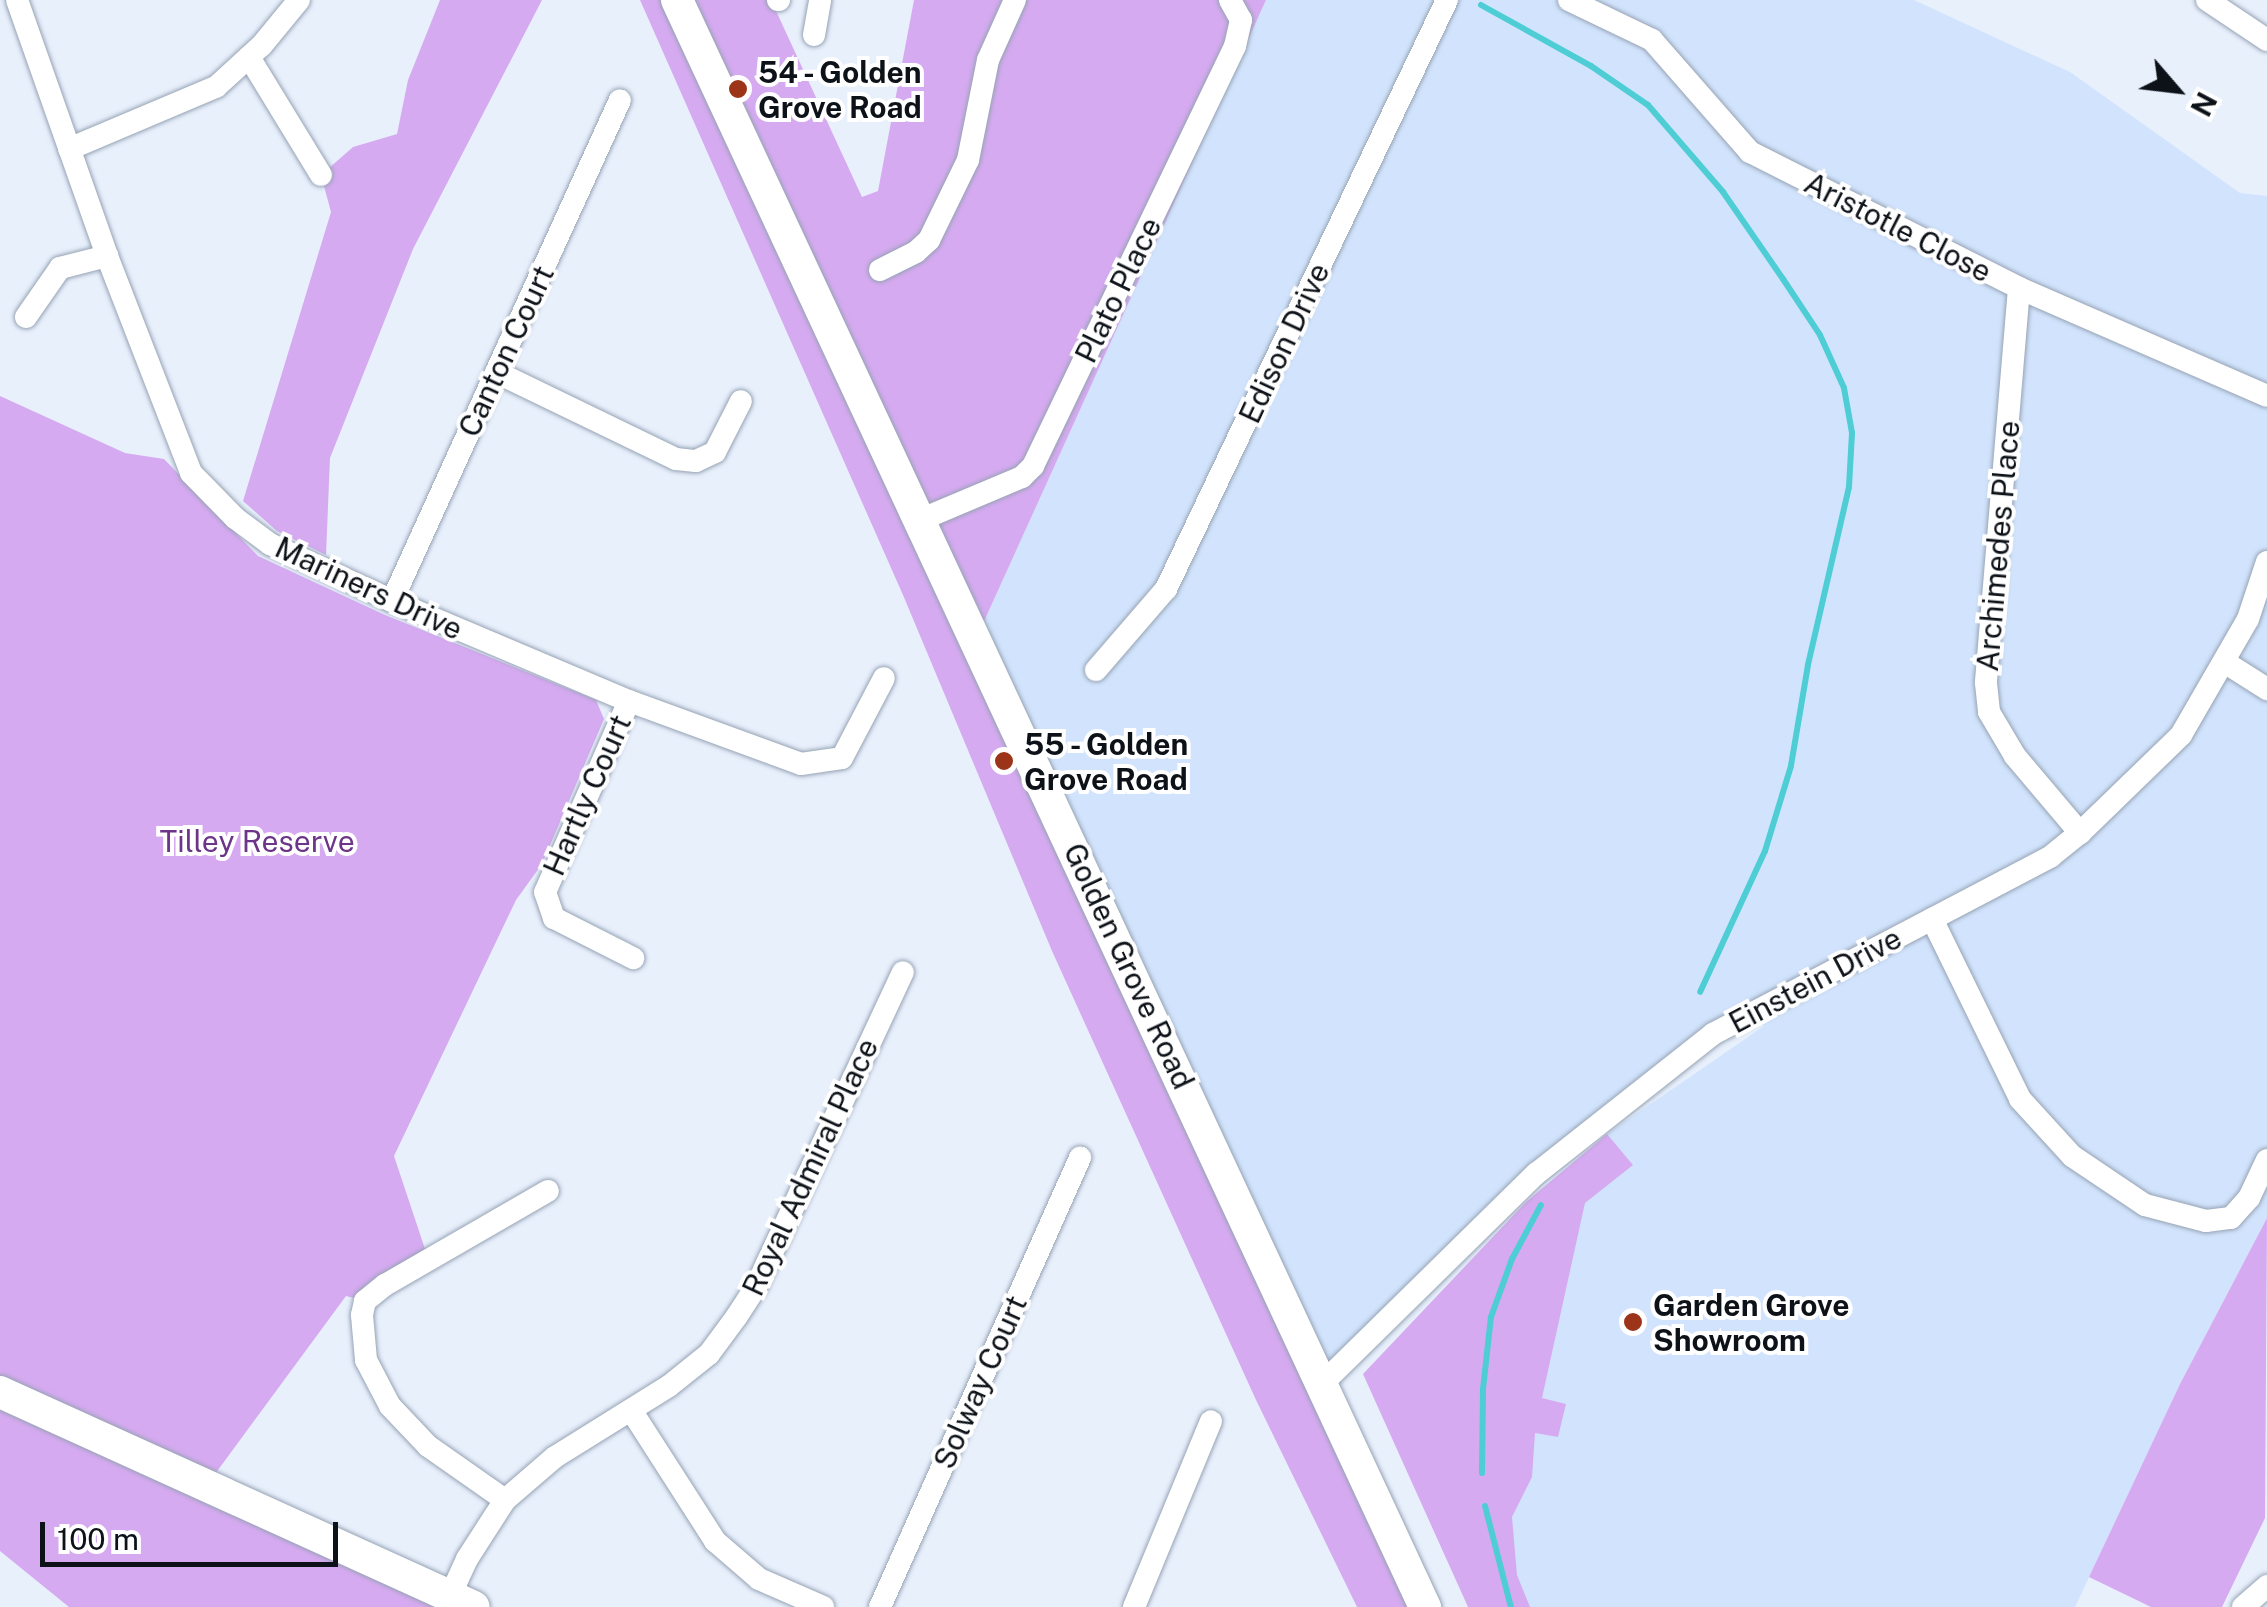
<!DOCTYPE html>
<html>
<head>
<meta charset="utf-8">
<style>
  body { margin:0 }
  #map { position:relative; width:2267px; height:1607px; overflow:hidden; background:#e8f0fc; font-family:"Public Sans",sans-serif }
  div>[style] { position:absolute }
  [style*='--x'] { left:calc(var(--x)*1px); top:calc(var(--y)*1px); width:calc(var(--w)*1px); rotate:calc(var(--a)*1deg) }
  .built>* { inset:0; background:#d2e4fd }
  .green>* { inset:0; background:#d6aaf1 }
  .stream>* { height:6px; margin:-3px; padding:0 3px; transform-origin:3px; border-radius:3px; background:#4ecdd5 }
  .roads { filter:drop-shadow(0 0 2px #96a3b4) drop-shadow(0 0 2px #96a3b4) }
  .street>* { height:22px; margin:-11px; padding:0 11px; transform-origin:11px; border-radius:11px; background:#fff }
  .secondary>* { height:32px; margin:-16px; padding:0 16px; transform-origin:16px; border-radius:16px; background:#fff }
  .dots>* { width:28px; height:28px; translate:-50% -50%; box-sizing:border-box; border:5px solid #fff; border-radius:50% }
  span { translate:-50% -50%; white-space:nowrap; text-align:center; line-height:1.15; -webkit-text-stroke:8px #fff; paint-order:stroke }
  .poi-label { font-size:30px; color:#0d1218; font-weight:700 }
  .left { translate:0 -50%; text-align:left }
  .street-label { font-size:30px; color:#0d1218 }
  .park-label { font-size:30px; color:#6c3589 }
  .north { position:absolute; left:2127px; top:40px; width:100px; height:100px; -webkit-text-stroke:8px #fff; paint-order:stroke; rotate:118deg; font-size:28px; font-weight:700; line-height:40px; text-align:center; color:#0d1218 }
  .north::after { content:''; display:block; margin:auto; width:35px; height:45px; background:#0d1218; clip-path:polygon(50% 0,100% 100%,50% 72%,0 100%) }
  .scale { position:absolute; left:40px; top:1522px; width:298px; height:45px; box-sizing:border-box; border:5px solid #0d1218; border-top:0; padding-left:12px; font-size:30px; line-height:35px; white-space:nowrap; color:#0d1218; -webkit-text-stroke:8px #fff; paint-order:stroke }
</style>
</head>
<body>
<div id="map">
  <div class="built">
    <div style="clip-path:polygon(1266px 0,1914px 0,2070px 72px,2240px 193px,2267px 196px,2267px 1218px,2180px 1384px,2075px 1607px,1470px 1607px,1533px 1196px,1607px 1134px,1764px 1026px,1753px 1013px,1575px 1143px,1324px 1382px,976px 639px)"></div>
  </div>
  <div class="green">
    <div style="clip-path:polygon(440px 0,542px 0,413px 249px,330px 458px,326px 555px,277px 531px,243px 501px,331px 212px,321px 175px,353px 147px,397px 134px,408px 80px)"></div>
    <div style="clip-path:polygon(640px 0,771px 0,862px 197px,878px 191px,914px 0,1266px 0,976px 639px,1423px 1607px,1357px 1607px,1256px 1400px,1052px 951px,903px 595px)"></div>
    <div style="clip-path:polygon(0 396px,125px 453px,164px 459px,258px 556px,385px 615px,596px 700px,604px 719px,542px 864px,516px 900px,394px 1156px,428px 1258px,365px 1301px,346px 1296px,207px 1485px,475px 1607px,69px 1607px,0 1551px)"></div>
    <div style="clip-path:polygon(1607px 1134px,1633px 1165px,1585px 1203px,1542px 1398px,1566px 1404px,1558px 1437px,1535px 1433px,1532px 1477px,1512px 1517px,1517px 1575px,1530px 1607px,1468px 1607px,1363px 1374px,1526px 1202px)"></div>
    <div style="clip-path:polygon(2267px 1218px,2265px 1518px,2222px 1607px,2151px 1607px,2089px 1577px,2180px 1384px)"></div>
  </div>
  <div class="stream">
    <div style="--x:1481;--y:5;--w:126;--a:29"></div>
    <div style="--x:1591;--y:66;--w:69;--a:34.4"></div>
    <div style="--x:1648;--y:105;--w:115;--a:49.2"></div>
    <div style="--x:1723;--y:192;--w:106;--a:55.4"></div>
    <div style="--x:1783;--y:279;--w:67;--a:56.5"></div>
    <div style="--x:1820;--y:335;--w:58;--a:65.6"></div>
    <div style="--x:1844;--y:388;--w:46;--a:79.9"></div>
    <div style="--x:1852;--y:433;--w:54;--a:93.2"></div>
    <div style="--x:1849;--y:487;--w:183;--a:103"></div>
    <div style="--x:1808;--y:665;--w:102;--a:99.6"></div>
    <div style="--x:1791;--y:766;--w:89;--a:107"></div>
    <div style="--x:1765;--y:851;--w:155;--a:114.7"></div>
    <div style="--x:1482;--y:1473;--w:84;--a:-89.3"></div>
    <div style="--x:1483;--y:1389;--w:72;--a:-83.7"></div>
    <div style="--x:1491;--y:1317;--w:62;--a:-70.1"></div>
    <div style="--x:1512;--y:1259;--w:61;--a:-61.8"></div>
    <div style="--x:1485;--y:1506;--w:104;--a:75.6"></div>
  </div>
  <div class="roads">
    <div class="street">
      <div style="--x:17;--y:0;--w:271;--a:70.6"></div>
      <div style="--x:107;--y:256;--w:233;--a:68.8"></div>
      <div style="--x:191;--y:473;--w:63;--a:45.6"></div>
      <div style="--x:235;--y:518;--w:44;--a:36.6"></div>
      <div style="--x:270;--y:544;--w:135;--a:25"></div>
      <div style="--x:392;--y:601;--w:257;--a:22.9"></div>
      <div style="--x:629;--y:701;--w:183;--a:20.1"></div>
      <div style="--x:801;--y:764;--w:41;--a:-8.3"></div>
      <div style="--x:842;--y:758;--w:90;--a:-62.3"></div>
      <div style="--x:778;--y:0;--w:1;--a:0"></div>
      <div style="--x:1569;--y:0;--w:92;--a:25.7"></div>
      <div style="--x:1652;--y:40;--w:149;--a:48.8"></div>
      <div style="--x:1750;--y:152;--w:301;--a:26.8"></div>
      <div style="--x:2019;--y:288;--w:270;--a:23.5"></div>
      <div style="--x:2207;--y:0;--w:72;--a:33.7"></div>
      <div style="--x:814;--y:35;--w:36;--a:-80"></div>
      <div style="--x:249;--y:57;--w:138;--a:58.6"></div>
      <div style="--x:69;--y:149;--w:160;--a:-22.9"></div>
      <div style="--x:216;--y:87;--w:62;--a:-42.4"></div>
      <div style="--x:262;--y:45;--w:58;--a:-50.6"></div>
      <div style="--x:880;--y:270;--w:40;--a:-26.6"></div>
      <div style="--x:916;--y:252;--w:18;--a:-43"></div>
      <div style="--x:929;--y:240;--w:89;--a:-64"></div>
      <div style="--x:968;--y:160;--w:102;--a:-78.7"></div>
      <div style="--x:988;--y:60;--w:66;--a:-65.8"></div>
      <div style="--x:2019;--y:288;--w:396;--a:94.8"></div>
      <div style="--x:1986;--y:683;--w:29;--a:84"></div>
      <div style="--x:1989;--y:712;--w:51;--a:59.4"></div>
      <div style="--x:2015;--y:756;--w:101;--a:49.8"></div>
      <div style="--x:26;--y:317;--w:60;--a:-55.2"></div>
      <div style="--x:60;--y:268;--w:49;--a:-14.3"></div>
      <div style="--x:496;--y:372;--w:200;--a:25.8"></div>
      <div style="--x:676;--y:459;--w:20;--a:6"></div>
      <div style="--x:696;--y:461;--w:21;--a:-25"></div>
      <div style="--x:715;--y:452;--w:57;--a:-63"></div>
      <div style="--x:920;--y:520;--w:111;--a:-22.9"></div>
      <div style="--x:1022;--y:477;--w:16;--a:-45"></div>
      <div style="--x:1033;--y:466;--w:466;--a:-64.3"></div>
      <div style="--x:1235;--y:46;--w:27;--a:-77"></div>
      <div style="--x:1241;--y:20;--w:23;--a:-119"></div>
      <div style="--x:392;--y:601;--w:550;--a:-65.53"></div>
      <div style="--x:2226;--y:663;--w:49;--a:32.4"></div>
      <div style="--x:1096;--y:670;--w:107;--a:-49.2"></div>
      <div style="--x:1166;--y:589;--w:653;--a:-64.5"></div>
      <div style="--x:629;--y:701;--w:209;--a:113.7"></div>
      <div style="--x:545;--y:892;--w:28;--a:71"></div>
      <div style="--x:554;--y:918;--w:89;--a:26.9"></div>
      <div style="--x:1932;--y:919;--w:200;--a:63.9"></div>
      <div style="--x:2020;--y:1099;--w:77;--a:47.6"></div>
      <div style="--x:2072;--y:1156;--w:88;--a:33.9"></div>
      <div style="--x:2145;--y:1205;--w:63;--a:14.7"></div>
      <div style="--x:2206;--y:1221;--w:25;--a:-7"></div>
      <div style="--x:2231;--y:1218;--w:27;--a:-48"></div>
      <div style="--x:2249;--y:1198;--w:42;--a:-64.7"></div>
      <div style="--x:1324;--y:1382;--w:298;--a:-44.5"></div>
      <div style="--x:1537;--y:1173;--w:224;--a:-38.3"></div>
      <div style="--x:1713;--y:1034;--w:381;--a:-27.7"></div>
      <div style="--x:2050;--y:857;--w:38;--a:-39"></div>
      <div style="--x:2080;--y:833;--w:141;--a:-44.1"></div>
      <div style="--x:2181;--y:735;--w:134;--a:-60"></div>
      <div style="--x:2248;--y:619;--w:60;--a:-71.6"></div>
      <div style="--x:631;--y:1410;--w:156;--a:57.3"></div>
      <div style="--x:715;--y:1541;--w:58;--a:40.8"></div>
      <div style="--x:759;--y:1579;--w:70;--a:23.6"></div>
      <div style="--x:505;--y:1500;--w:94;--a:-145"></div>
      <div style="--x:428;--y:1446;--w:55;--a:-133.5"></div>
      <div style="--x:390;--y:1406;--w:52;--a:-117.6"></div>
      <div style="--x:366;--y:1360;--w:45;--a:-95.1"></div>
      <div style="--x:362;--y:1315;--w:14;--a:-78"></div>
      <div style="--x:365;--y:1301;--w:26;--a:-39"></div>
      <div style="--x:385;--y:1285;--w:188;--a:-30"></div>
      <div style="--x:450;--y:1596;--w:41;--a:-65.3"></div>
      <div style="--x:467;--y:1559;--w:70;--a:-57.2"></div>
      <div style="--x:505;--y:1500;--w:66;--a:-40.7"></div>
      <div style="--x:555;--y:1457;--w:134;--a:-31.9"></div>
      <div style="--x:669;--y:1386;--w:51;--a:-38.7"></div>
      <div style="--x:709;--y:1354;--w:47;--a:-53.6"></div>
      <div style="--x:737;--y:1316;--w:37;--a:-57"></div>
      <div style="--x:757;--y:1285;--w:345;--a:-65"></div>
      <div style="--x:880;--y:1607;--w:492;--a:-66"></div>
      <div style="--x:1134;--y:1607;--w:201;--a:-67.5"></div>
      <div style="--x:2243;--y:1607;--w:32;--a:-41"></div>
    </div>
    <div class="secondary">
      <div style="--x:677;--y:0;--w:1773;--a:65.04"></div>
      <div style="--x:0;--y:1392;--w:520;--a:24.4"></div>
    </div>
  </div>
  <div class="dots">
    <div style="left:738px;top:89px;background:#9c3419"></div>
    <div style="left:1004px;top:761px;background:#9c3419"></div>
    <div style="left:1633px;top:1322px;background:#9c3419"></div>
  </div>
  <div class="poi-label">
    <span class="left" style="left:758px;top:89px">54 - Golden<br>Grove Road</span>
    <span class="left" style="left:1024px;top:761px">55 - Golden<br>Grove Road</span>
    <span class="left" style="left:1653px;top:1322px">Garden Grove<br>Showroom</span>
  </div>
  <div class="street-label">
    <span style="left:1898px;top:227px;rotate:27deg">Aristotle Close</span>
    <span style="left:1118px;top:290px;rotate:-64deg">Plato Place</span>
    <span style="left:1284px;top:343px;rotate:-65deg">Edison Drive</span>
    <span style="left:506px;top:351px;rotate:-65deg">Canton Court</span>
    <span style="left:1998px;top:546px;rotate:-85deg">Archimedes Place</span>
    <span style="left:369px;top:588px;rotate:25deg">Mariners Drive</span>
    <span style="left:587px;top:795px;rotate:-66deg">Hartly Court</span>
    <span style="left:1129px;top:966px;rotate:65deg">Golden Grove Road</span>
    <span style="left:1815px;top:980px;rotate:-28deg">Einstein Drive</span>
    <span style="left:810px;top:1167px;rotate:-65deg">Royal Admiral Place</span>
    <span style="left:980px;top:1382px;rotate:-66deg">Solway Court</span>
  </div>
  <div class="park-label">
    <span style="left:257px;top:841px">Tilley Reserve</span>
  </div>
  <div class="north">N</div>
  <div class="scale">100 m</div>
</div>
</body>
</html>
